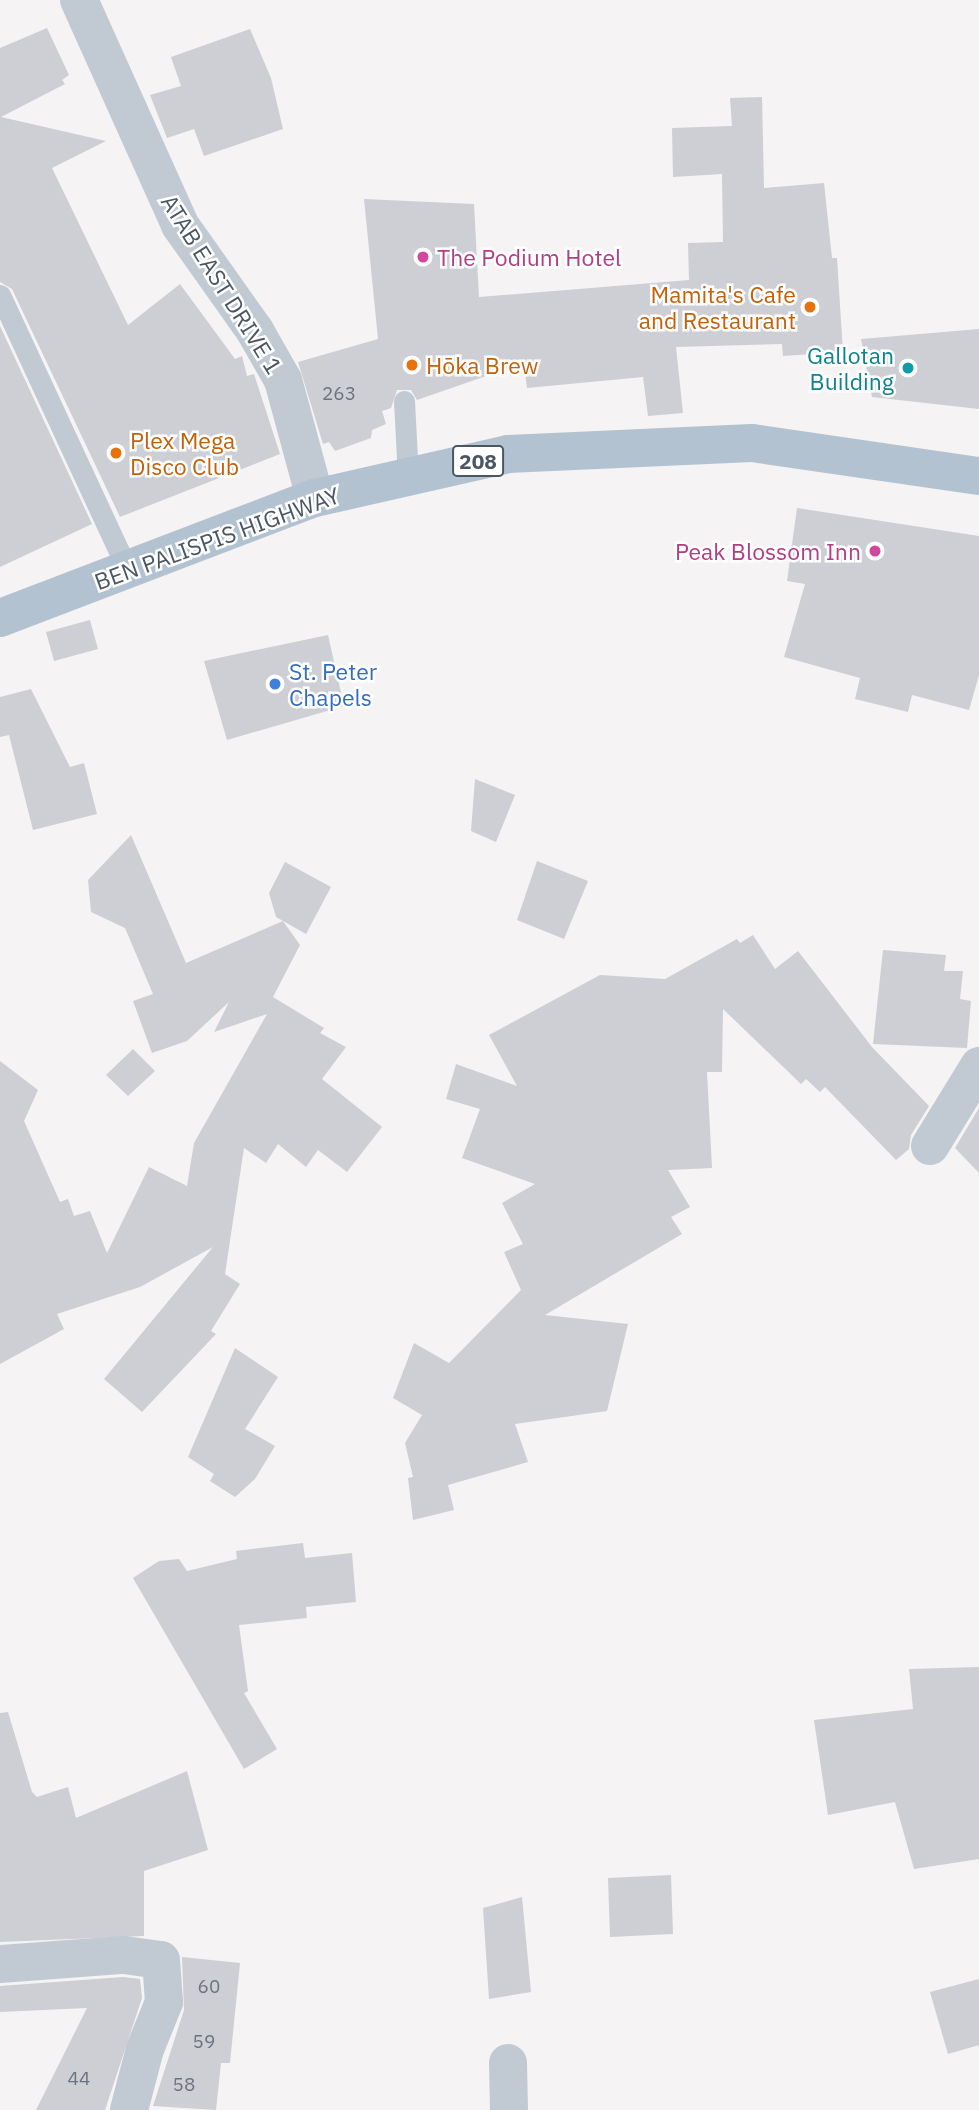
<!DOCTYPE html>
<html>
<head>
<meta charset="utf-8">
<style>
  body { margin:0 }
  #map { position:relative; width:979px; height:2110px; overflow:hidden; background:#f5f3f3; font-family:"IBM Plex Sans",sans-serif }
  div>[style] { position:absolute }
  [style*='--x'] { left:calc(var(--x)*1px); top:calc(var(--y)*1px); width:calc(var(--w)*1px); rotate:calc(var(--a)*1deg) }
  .building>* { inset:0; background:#cdcfd5 }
  .lane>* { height:21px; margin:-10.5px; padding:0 10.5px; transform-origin:10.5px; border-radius:10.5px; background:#c1cad2 }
  .street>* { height:38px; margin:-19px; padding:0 19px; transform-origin:19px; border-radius:19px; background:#c1cad2 }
  .primary>* { height:38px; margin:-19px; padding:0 19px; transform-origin:19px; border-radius:19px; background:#b3c2d1 }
  .dots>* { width:19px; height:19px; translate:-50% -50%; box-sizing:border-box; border:4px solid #fff; border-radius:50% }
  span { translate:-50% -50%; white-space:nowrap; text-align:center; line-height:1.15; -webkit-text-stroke:5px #fff; paint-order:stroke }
  .number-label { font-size:19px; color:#6b747e }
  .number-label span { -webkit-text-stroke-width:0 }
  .shield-label span { padding:2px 5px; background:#fff; border:2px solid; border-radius:5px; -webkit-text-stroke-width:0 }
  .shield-label { font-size:21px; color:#4a5661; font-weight:700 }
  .hotel-label { font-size:23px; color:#b23c85 }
  .left { translate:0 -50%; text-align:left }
  .right { translate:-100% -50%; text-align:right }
  .street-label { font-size:23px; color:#4a5661 }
  .food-label { font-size:23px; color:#c56008 }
  .culture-label { font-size:23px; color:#0d838f }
  .shop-label { font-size:23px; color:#366cbe }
</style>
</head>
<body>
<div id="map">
  <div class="building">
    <div style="clip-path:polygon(47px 28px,69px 75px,62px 80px,65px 84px,1px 117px,106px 141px,52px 168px,128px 325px,180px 284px,235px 359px,242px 356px,247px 376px,254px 374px,280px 454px,120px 517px,12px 289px,0 282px,0 48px)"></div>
    <div style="clip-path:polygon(250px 29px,271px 78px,283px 129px,204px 156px,194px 129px,167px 138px,150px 95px,181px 86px,171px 57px)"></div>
    <div style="clip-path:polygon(762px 97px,764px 188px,824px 183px,832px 258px,837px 258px,843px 352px,783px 356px,782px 344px,676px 347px,683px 413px,648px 416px,643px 377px,527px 388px,524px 363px,417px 400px,411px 390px,397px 390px,391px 408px,382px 411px,386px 424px,372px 430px,371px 438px,335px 451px,329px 442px,323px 444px,298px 362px,378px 339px,364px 199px,474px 204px,479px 297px,689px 280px,688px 243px,723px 242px,722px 174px,673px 177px,672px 128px,732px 126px,730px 98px)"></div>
    <div style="clip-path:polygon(0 326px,92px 524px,0 567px)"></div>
    <div style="clip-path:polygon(979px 329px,979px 409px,872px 397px,861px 339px)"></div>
    <div style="clip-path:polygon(797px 508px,979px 536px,979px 675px,969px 710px,912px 695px,908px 712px,855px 699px,860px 678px,784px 657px,805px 584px,787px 581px)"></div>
    <div style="clip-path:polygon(90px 620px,98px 649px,54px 661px,46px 632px)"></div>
    <div style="clip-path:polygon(328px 635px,344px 706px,227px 740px,204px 661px)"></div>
    <div style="clip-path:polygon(31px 689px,70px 767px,84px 763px,97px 814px,33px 830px,9px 735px,0 737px,0 697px)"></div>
    <div style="clip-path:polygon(475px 779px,515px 795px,496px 842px,471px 831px)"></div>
    <div style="clip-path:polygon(131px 835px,186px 963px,283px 921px,300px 945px,273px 997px,324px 1028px,320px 1033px,346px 1047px,322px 1079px,382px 1127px,347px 1172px,318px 1150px,306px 1167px,278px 1144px,266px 1163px,244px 1148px,225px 1274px,240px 1284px,211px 1331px,216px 1334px,142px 1412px,104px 1379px,213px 1247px,140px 1287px,57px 1314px,64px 1329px,0 1364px,0 1061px,38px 1090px,24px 1121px,60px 1202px,68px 1199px,74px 1216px,90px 1211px,107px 1253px,149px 1167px,187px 1186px,194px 1143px,267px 1014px,214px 1032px,229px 1002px,187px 1041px,152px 1053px,133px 1001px,153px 994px,125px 928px,91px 912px,88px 880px)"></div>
    <div style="clip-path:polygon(537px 861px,588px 881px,564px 939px,517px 920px)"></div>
    <div style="clip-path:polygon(285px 862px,331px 887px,306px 934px,276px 917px,269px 893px)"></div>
    <div style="clip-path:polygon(753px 935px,775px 969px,798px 951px,872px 1047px,929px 1106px,911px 1135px,909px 1149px,896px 1160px,825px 1087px,820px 1092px,806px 1079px,801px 1084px,723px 1009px,722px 1072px,707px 1072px,712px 1168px,668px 1170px,690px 1207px,671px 1217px,682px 1234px,545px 1315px,628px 1324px,607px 1411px,515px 1424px,528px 1462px,448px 1485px,454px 1510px,413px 1520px,408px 1478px,413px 1477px,405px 1443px,422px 1415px,393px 1398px,414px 1343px,449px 1363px,521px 1290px,504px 1252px,523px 1244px,502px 1203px,535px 1184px,462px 1158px,480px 1109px,446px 1099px,456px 1064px,517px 1086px,489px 1035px,600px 975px,665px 979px,737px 939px,740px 943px)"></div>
    <div style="clip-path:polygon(883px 950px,946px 955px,944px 971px,963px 971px,960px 999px,971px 1001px,967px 1048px,873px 1044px)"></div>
    <div style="clip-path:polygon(133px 1049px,155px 1071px,128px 1096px,106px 1075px)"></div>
    <div style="clip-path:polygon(979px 1108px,979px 1173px,955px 1148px)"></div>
    <div style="clip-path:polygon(235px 1348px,278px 1377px,245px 1429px,275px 1446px,255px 1479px,235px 1497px,210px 1481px,214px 1474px,188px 1457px)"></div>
    <div style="clip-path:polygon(303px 1543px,305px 1558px,352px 1553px,356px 1602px,306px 1607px,307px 1618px,239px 1625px,248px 1691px,244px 1693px,277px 1749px,244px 1769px,133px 1578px,159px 1561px,179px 1559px,187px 1571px,237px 1559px,236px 1551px)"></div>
    <div style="clip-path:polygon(979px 1667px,979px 1859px,914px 1869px,895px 1802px,828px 1815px,814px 1720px,913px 1709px,909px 1669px)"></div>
    <div style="clip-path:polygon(8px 1712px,32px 1792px,37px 1797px,68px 1787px,76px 1818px,187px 1771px,208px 1850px,144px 1871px,144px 1936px,0 1942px,0 1713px)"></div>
    <div style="clip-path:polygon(671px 1875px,673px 1934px,610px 1937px,608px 1878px)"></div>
    <div style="clip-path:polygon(522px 1897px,531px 1992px,489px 1999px,483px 1908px)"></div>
    <div style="clip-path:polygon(182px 1957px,240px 1963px,230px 2063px,221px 2063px,216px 2110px,153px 2106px,184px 2010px)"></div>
    <div style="clip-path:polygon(123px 1977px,140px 1979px,142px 1998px,105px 2110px,36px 2110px,87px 2008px,0 2012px,0 1986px)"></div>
    <div style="clip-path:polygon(979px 1979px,979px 2045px,948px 2054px,930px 1992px)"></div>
  </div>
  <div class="lane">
    <div style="--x:0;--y:295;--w:301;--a:65.1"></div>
    <div style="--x:404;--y:401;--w:77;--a:87"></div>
  </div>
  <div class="street">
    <div style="--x:79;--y:0;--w:247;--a:65.8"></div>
    <div style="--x:180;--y:225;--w:130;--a:54.7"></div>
    <div style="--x:255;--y:331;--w:56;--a:60.3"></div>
    <div style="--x:283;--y:380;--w:122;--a:74.8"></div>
    <div style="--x:930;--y:1146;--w:94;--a:-58.5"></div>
    <div style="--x:0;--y:1964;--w:124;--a:-4.2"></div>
    <div style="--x:124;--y:1955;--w:37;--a:8"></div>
    <div style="--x:161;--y:1960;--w:42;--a:85.9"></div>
    <div style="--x:164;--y:2002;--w:51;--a:112"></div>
    <div style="--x:145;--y:2049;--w:63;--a:104.7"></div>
    <div style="--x:508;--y:2063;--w:47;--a:88.8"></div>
  </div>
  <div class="primary">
    <div style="--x:0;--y:618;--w:337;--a:-20.9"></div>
    <div style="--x:315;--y:498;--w:198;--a:-12.8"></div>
    <div style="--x:508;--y:454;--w:244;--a:-2.6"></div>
    <div style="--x:752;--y:443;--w:229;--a:8.3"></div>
  </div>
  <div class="dots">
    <div style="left:423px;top:257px;background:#d1479c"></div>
    <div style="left:810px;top:307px;background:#e8710a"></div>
    <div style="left:412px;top:365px;background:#e8710a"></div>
    <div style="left:908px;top:368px;background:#0f9aa8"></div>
    <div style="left:116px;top:453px;background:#e8710a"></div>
    <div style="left:875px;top:551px;background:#d1479c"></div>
    <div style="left:275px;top:684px;background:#3f7fe0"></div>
  </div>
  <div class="number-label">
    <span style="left:339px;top:394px">263</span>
    <span style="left:209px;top:1987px">60</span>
    <span style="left:204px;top:2042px">59</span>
    <span style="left:79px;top:2079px">44</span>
    <span style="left:184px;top:2085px">58</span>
  </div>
  <div class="shield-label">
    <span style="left:478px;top:461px">208</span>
  </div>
  <div class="hotel-label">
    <span class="left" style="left:437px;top:257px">The Podium Hotel</span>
    <span class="right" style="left:861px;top:551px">Peak Blossom Inn</span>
  </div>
  <div class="street-label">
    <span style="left:222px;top:284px;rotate:58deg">ATAB EAST DRIVE 1</span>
    <span style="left:217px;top:538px;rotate:-20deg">BEN PALISPIS HIGHWAY</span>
  </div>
  <div class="food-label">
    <span class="right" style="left:796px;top:307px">Mamita's Cafe<br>and Restaurant</span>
    <span class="left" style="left:426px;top:365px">Hōka Brew</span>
    <span class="left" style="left:130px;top:453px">Plex Mega<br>Disco Club</span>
  </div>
  <div class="culture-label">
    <span class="right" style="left:894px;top:368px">Gallotan<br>Building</span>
  </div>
  <div class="shop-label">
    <span class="left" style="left:289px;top:684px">St. Peter<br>Chapels</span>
  </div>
</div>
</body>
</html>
